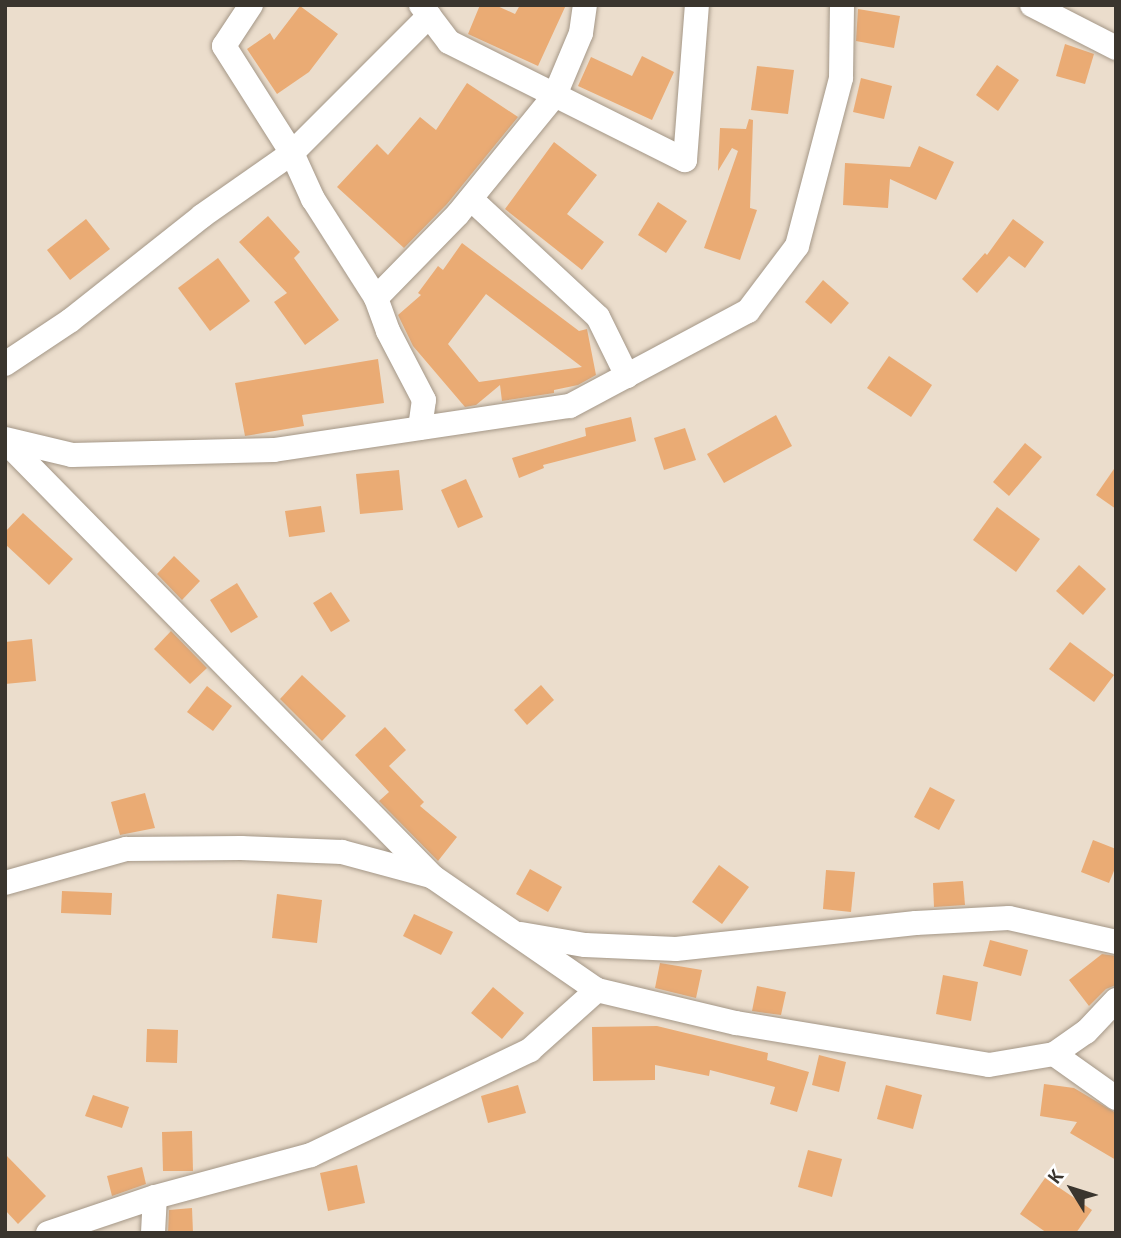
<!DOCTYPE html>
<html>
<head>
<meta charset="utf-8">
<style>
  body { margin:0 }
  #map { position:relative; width:1121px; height:1238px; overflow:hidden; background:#ebddcc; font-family:"PT Sans",sans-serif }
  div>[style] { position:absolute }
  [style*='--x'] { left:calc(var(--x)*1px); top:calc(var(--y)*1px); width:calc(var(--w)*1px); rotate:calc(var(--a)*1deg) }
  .building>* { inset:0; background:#eaab74 }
  .roads { filter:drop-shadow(0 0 2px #a49787) drop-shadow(0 0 2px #a49787) }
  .minor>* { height:24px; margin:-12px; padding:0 12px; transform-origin:12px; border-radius:12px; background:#fff }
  span { translate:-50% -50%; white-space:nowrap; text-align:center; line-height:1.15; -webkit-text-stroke:6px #fff; paint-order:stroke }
  .frame { position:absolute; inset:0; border:7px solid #3a352e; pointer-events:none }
  .north { position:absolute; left:1037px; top:1154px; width:70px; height:70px; -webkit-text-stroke:5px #fff; paint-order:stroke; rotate:308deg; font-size:19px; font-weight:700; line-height:28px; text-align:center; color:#3a352e }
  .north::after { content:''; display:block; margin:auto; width:24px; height:32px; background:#3a352e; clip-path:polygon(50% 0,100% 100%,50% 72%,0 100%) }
</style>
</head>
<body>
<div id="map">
  <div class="building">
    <div style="clip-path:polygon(480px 5px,495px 5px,515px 14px,520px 5px,566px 5px,538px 66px,468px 34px)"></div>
    <div style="clip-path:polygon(300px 6px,338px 34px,309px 72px,277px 94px,247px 49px,270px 33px,274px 40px)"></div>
    <div style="clip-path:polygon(858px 9px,900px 16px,894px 48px,856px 41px)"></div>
    <div style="clip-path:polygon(1065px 44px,1094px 54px,1085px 84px,1056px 76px)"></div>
    <div style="clip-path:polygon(642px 56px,674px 72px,652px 120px,578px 86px,591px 57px,632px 76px)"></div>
    <div style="clip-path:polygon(997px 65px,1019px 80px,998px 111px,976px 95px)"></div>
    <div style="clip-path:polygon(757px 66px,794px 70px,788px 114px,751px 110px)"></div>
    <div style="clip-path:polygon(861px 78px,892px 86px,884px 119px,853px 112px)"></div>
    <div style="clip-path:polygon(467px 83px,518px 117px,447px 204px,404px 248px,337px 187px,377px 144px,388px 155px,420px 117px,436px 130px)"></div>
    <div style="clip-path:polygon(749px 119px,753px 120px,750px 208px,757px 210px,740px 260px,704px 248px,738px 151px,732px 148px,718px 171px,720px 128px,746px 129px)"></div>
    <div style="clip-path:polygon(554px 142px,597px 175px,567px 214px,604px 242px,582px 270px,505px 209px)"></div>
    <div style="clip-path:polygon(919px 146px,954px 162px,936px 200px,890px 179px,888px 208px,843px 205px,845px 163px,910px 167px)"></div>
    <div style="clip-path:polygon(658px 202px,687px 221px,666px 253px,638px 235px)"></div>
    <div style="clip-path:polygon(268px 216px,300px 252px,294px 258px,339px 320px,305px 345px,274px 302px,287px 293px,239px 242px)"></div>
    <div style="clip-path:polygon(86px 219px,110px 249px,70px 280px,47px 250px)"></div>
    <div style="clip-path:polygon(1013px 219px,1044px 242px,1025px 268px,1009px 256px,977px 293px,962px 279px,985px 253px,987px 255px)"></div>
    <div style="clip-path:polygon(evenodd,462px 243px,579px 331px,587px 329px,596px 375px,578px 385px,554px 390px,554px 393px,502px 401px,500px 385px,476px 405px,465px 407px,413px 346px,398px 315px,421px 295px,418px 293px,438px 266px,443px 270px,462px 243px,486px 294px,582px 367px,479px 382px,448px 344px,486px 294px)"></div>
    <div style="clip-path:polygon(218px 258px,250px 301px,210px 331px,178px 288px)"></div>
    <div style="clip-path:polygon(823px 280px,849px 303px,831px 324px,805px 302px)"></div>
    <div style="clip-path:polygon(889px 356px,932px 385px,911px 417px,867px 388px)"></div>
    <div style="clip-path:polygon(378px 359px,384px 403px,302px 415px,304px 426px,245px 436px,235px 383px)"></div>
    <div style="clip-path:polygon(776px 415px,792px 446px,724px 483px,707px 454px)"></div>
    <div style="clip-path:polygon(631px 417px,636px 441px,543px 465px,544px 468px,519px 478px,512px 458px,586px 436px,585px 428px)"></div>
    <div style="clip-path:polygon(685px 428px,696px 460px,664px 470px,654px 438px)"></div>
    <div style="clip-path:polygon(1025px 443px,1042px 457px,1009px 496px,993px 482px)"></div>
    <div style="clip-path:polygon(1116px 466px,1116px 509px,1096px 495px)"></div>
    <div style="clip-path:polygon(399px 470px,403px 510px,360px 514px,356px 474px)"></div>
    <div style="clip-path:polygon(466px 479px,483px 517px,458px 528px,441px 490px)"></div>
    <div style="clip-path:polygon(321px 506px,325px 532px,289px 537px,285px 511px)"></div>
    <div style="clip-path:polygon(997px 507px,1040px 539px,1016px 572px,973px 540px)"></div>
    <div style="clip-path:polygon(23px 513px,73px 559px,49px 585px,5px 544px,5px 532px)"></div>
    <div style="clip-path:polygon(174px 556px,200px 581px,182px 600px,157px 574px)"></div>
    <div style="clip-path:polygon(1079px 565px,1106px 589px,1083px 615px,1056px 591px)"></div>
    <div style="clip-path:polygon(237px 583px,258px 617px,231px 633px,210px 600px)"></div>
    <div style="clip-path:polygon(331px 592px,350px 621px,331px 632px,313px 603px)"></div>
    <div style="clip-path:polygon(171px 631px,207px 668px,190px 684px,154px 649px)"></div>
    <div style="clip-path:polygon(32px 639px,36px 681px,5px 684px,5px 642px)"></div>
    <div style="clip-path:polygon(1070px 642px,1114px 675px,1094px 702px,1049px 669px)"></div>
    <div style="clip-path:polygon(302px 675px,346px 716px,322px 741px,280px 699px)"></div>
    <div style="clip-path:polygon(541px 685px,554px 700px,527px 725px,514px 710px)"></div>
    <div style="clip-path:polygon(207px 686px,232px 706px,213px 731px,187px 712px)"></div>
    <div style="clip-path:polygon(385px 727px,406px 750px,389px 766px,424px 802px,420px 806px,457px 837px,438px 861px,379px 801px,389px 792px,355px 755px)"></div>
    <div style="clip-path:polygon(930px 787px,955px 800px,939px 830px,914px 817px)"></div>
    <div style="clip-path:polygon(145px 793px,155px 828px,120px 835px,111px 802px)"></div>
    <div style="clip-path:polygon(1093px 840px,1116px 849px,1116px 866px,1109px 883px,1081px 872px)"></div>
    <div style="clip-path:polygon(719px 865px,749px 887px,722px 924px,692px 902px)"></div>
    <div style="clip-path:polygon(530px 869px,562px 887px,548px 912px,516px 894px)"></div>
    <div style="clip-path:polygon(826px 870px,855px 872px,851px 912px,823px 909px)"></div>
    <div style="clip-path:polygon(963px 881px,965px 905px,934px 907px,933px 883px)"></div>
    <div style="clip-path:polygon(62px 891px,112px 893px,111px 915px,61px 913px)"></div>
    <div style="clip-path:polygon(277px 894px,322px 900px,317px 943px,272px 938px)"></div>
    <div style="clip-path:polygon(414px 914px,453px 932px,441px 955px,403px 936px)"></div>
    <div style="clip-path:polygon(990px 940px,1028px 950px,1021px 976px,983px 966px)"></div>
    <div style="clip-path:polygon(1102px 954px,1116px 956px,1116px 985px,1106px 989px,1089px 1006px,1069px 980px)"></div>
    <div style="clip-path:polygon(660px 963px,702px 970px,696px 998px,655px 988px)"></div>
    <div style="clip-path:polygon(943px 975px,978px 982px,971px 1021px,936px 1014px)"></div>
    <div style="clip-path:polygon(757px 986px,786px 992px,781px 1015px,752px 1011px)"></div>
    <div style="clip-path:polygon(493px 987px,524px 1013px,502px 1039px,471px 1013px)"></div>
    <div style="clip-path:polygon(657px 1026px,768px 1053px,767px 1060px,809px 1072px,797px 1112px,770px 1104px,775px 1087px,710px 1070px,709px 1076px,655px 1065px,655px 1080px,593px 1081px,592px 1027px)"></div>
    <div style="clip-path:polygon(147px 1029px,178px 1030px,177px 1063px,146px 1062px)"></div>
    <div style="clip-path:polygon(819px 1055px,846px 1062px,839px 1092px,812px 1085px)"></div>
    <div style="clip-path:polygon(1044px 1084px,1074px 1088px,1116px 1113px,1116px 1160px,1070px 1133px,1077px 1122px,1040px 1116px)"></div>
    <div style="clip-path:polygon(518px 1085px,526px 1113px,488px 1123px,481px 1096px)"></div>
    <div style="clip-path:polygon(886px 1085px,922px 1095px,913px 1129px,877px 1119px)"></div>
    <div style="clip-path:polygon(93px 1095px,129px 1107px,122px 1128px,85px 1116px)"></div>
    <div style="clip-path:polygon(192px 1131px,193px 1171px,163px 1171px,162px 1132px)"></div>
    <div style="clip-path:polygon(808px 1150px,842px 1159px,832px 1197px,798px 1187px)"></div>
    <div style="clip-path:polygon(5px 1154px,46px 1196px,18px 1224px,5px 1210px)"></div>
    <div style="clip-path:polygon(357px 1165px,365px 1203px,328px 1211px,320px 1173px)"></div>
    <div style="clip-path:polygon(142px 1167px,146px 1184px,112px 1196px,107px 1176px)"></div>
    <div style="clip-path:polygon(1045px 1178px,1092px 1210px,1076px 1233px,1047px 1233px,1020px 1214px)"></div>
    <div style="clip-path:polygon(192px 1208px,193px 1233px,168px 1233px,169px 1210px)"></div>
  </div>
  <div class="roads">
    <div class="minor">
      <div style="--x:251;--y:5;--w:49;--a:123.4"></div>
      <div style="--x:224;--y:46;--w:127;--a:57.6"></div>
      <div style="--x:292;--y:153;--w:51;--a:65.5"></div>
      <div style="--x:313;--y:199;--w:117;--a:57.5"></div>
      <div style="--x:421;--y:5;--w:46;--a:52.9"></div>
      <div style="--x:449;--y:42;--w:264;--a:26.6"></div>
      <div style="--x:685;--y:160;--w:155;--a:-85.6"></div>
      <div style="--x:1032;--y:5;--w:94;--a:27.1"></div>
      <div style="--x:471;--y:199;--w:173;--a:42.9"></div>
      <div style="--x:598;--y:317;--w:66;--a:63.8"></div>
      <div style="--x:5;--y:364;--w:79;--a:-33.7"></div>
      <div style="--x:71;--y:320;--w:167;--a:-38.4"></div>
      <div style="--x:202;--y:216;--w:110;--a:-35"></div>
      <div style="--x:292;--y:153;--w:194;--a:-45"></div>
      <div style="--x:420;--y:428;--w:28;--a:-82"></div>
      <div style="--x:424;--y:400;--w:78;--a:-117.6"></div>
      <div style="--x:388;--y:331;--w:35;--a:-110"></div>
      <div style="--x:376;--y:298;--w:117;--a:-45.7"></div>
      <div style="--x:458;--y:214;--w:154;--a:-50.8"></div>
      <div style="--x:555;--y:95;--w:67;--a:-67.2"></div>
      <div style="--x:581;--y:33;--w:28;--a:-82"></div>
      <div style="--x:5;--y:439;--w:69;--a:13.4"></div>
      <div style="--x:72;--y:455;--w:202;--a:-1.4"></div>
      <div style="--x:274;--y:450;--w:299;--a:-8.5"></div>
      <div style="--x:570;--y:406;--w:202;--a:-28.1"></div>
      <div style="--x:748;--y:311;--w:81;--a:-53"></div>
      <div style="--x:797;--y:246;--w:174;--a:-75.3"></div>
      <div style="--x:841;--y:78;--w:73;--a:-89.2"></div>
      <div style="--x:5;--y:441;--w:611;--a:45.53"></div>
      <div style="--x:433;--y:877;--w:199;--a:34.6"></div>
      <div style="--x:597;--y:990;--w:143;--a:13.4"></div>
      <div style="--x:736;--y:1023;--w:256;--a:9.4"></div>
      <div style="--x:989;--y:1065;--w:66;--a:-9.6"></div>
      <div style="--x:1054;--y:1054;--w:39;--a:-35"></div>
      <div style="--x:1086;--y:1032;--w:44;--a:-46.8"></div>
      <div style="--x:5;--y:883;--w:126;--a:-15.7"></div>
      <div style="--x:126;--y:849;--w:115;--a:-0.5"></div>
      <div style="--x:241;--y:848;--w:101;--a:2.3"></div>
      <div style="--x:342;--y:852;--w:92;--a:15.1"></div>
      <div style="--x:521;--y:934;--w:65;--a:9.8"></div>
      <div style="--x:585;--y:945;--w:91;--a:2.5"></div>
      <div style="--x:676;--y:949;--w:241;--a:-6.2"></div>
      <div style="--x:916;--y:923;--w:93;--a:-3.1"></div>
      <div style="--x:1009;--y:918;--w:110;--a:12.6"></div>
      <div style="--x:1054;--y:1054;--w:76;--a:35.4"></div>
      <div style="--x:48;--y:1233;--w:113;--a:-18.6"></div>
      <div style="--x:155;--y:1197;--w:162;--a:-15.1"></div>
      <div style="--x:311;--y:1155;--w:243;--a:-25.6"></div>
      <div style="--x:530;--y:1050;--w:90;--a:-41.8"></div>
      <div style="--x:153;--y:1233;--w:36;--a:-87"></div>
    </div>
  </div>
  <div class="frame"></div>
  <div class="north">K</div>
</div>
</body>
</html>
